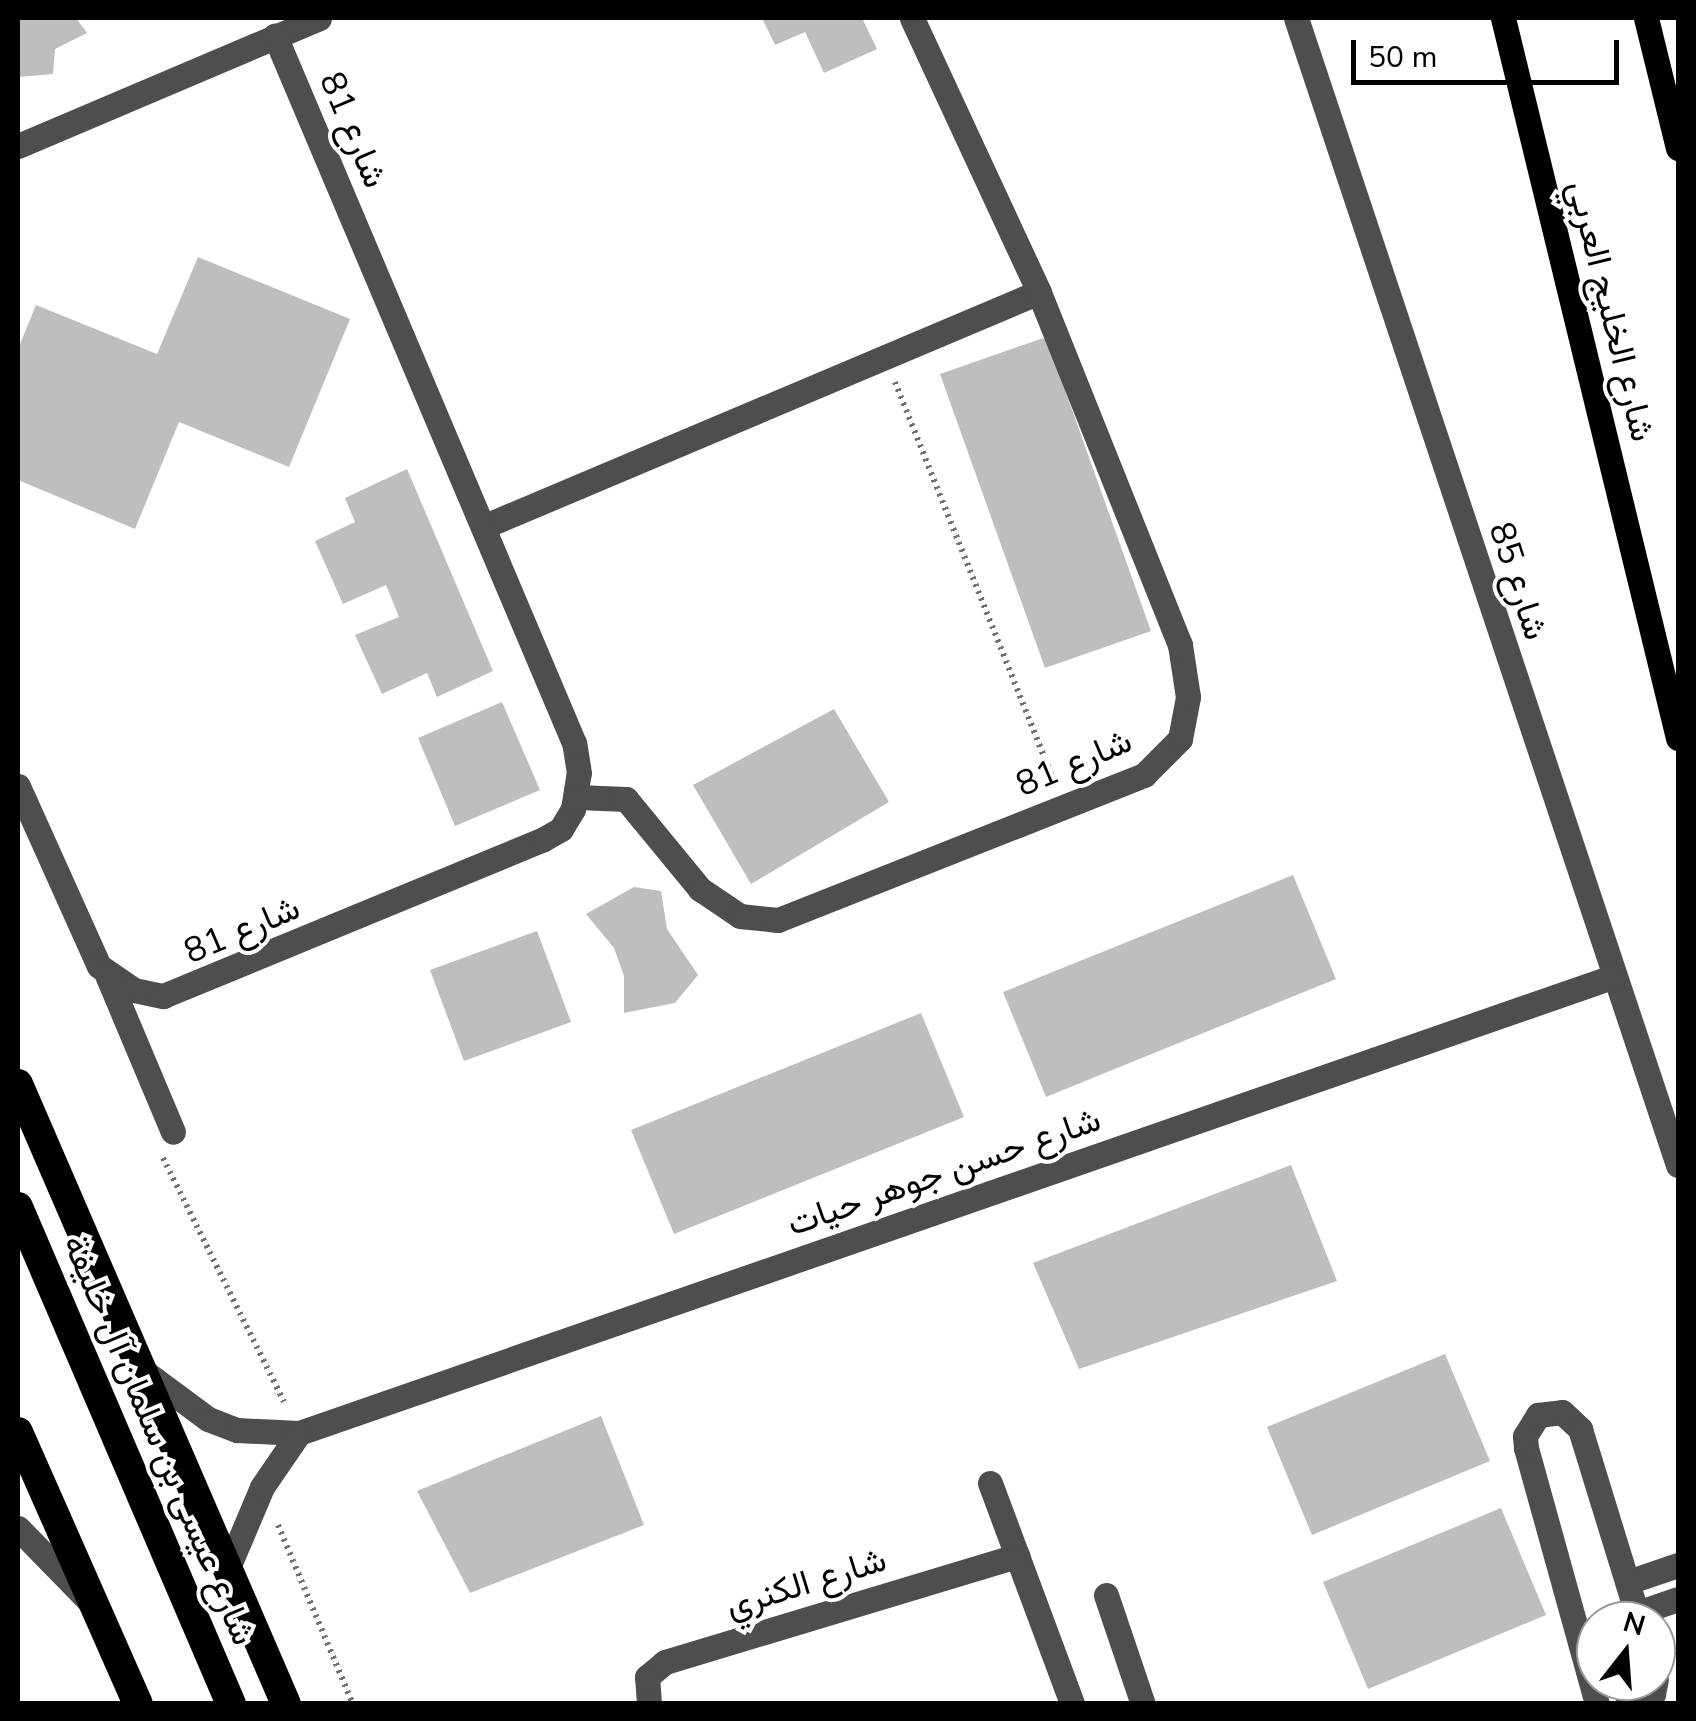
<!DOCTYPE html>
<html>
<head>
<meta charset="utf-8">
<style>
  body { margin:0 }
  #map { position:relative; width:1696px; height:1721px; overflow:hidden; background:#fff; font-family:"Nunito Sans",Vazirmatn,sans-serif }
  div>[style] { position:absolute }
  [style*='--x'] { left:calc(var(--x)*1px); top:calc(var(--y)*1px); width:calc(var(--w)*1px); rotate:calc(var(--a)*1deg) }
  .building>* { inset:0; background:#bebebe }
  .path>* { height:6px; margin-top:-3px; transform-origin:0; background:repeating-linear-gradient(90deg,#707070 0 2.5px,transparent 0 7.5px) }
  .minor>* { height:25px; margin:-12.5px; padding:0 12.5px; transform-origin:12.5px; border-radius:12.5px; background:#4e4e4e }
  .major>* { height:25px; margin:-12.5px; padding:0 12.5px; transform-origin:12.5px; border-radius:12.5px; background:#000 }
  .highway>* { height:30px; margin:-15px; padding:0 15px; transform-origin:15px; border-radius:15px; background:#000 }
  span { translate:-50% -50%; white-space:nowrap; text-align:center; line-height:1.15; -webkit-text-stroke:8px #fff; paint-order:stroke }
  .street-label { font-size:35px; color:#000 }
  .frame { position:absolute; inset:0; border:20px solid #000; pointer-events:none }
  .north { position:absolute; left:1576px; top:1601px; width:100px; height:100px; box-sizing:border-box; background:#fff; border:2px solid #999; border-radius:50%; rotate:17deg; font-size:28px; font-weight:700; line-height:40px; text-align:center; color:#000 }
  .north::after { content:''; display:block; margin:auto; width:35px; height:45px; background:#000; clip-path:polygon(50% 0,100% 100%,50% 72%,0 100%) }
  .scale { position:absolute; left:1351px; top:40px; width:268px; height:45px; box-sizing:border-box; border:5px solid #000; border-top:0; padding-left:12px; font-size:30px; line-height:35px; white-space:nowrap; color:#000; -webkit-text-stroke:8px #fff; paint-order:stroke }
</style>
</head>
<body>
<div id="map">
  <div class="building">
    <div style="clip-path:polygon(18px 18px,76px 18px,87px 33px,55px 49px,53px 74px,18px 77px)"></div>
    <div style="clip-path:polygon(762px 18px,862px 18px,877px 49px,824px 73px,805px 32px,775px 45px)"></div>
    <div style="clip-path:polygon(198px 257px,350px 319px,289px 467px,179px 422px,135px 529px,18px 480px,18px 349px,36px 305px,157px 354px)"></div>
    <div style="clip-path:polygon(1046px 337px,1151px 631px,1045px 668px,940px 374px)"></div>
    <div style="clip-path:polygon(407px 469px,493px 671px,437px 697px,427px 673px,382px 694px,355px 635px,399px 617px,386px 585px,343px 604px,315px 541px,355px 522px,345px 498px)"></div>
    <div style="clip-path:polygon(502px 702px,540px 790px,455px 826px,418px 738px)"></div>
    <div style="clip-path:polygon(834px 709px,889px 802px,751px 884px,693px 785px)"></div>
    <div style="clip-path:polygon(1293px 875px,1336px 979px,1046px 1097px,1003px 992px)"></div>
    <div style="clip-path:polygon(634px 887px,661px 891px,667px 929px,698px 975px,675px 1003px,624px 1013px,624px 976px,614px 948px,586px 914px)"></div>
    <div style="clip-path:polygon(537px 931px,571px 1022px,464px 1061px,430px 970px)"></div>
    <div style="clip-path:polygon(921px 1013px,964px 1117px,674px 1234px,631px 1130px)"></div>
    <div style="clip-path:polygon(1291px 1165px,1337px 1281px,1079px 1369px,1033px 1263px)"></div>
    <div style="clip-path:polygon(1445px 1354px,1490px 1461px,1312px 1535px,1267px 1427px)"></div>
    <div style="clip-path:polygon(601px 1416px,644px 1525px,470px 1593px,417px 1491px)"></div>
    <div style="clip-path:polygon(1501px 1508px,1546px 1615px,1368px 1689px,1323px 1582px)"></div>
  </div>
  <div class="path">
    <div style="--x:895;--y:382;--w:427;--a:68.3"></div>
    <div style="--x:163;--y:1158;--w:272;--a:63.6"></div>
    <div style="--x:278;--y:1525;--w:194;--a:67.3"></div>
  </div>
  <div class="minor">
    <div style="--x:1296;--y:18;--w:1209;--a:71.58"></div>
    <div style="--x:18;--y:146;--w:327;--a:-23"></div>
    <div style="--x:485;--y:526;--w:601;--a:-22.9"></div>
    <div style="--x:18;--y:786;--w:197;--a:65.8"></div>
    <div style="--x:99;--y:966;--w:42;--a:34.4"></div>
    <div style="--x:134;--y:990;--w:30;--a:12"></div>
    <div style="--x:163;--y:996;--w:410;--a:-22.4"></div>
    <div style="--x:542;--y:840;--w:22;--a:-30"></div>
    <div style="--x:561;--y:829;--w:23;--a:-59"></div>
    <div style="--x:573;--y:809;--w:36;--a:-81"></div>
    <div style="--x:579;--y:773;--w:30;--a:-99"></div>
    <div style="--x:574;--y:743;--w:768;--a:-112.92"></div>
    <div style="--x:577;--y:797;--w:49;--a:2.3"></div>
    <div style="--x:626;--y:799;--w:117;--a:50.6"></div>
    <div style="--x:700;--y:889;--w:48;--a:34"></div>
    <div style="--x:740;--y:916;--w:38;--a:6"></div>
    <div style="--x:778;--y:920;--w:394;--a:-21.6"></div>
    <div style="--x:1144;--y:775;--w:51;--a:-45"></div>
    <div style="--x:1180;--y:739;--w:43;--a:-79.2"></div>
    <div style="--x:1188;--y:697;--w:53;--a:-98.7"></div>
    <div style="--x:1180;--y:645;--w:380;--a:-111.8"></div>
    <div style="--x:1039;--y:292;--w:302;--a:-114.9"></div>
    <div style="--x:107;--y:975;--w:170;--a:67.2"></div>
    <div style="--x:142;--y:1370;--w:82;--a:36.6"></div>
    <div style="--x:208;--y:1419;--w:31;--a:21"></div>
    <div style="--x:237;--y:1430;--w:62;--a:2.8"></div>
    <div style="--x:299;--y:1433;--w:1390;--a:-19.15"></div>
    <div style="--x:990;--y:1483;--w:236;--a:69.6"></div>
    <div style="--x:18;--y:1528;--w:109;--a:45.7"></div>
    <div style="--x:227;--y:1570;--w:90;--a:-67.1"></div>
    <div style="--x:262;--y:1487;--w:65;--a:-55.6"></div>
    <div style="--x:1628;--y:1582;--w:53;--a:-18.8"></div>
    <div style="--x:1106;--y:1595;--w:115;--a:71.3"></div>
    <div style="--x:1637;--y:1613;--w:43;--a:-18.9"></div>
    <div style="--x:649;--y:1704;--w:27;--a:-94"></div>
    <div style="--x:647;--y:1677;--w:23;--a:-40"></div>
    <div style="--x:665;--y:1662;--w:368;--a:-16.8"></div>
    <div style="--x:1597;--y:1704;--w:266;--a:-105.5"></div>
    <div style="--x:1526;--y:1448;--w:12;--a:-95"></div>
    <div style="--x:1525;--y:1436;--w:25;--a:-58"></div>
    <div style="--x:1538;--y:1415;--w:24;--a:-7"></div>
    <div style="--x:1562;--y:1412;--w:25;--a:43"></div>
    <div style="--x:1580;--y:1429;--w:201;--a:72.9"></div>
    <div style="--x:1627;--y:1704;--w:28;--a:-21"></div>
    <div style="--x:1653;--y:1694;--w:15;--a:-79"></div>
  </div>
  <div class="major">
    <div style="--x:1503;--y:18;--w:741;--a:76.34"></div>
    <div style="--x:1646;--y:18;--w:134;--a:76.2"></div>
  </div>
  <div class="highway">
    <div style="--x:18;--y:1084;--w:675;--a:66.62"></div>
    <div style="--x:18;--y:1207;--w:541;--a:66.8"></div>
    <div style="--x:18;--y:1432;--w:297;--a:66.2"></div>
  </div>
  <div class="street-label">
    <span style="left:353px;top:130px;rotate:67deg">شارع 81</span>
    <span style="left:1611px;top:311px;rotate:76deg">شارع الخليج العربي</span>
    <span style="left:1518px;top:581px;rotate:72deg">شارع 85</span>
    <span style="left:1074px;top:763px;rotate:-23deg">شارع 81</span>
    <span style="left:242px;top:930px;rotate:-23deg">شارع 81</span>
    <span style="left:944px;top:1172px;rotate:-19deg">شارع حسن جوهر حيات</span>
    <span style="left:159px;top:1440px;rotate:67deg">شارع عيسى بن سلمان آل خليفة</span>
    <span style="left:806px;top:1583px;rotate:-17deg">شارع الكنري</span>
  </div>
  <div class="frame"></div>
  <div class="north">N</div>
  <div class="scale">50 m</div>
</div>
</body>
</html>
